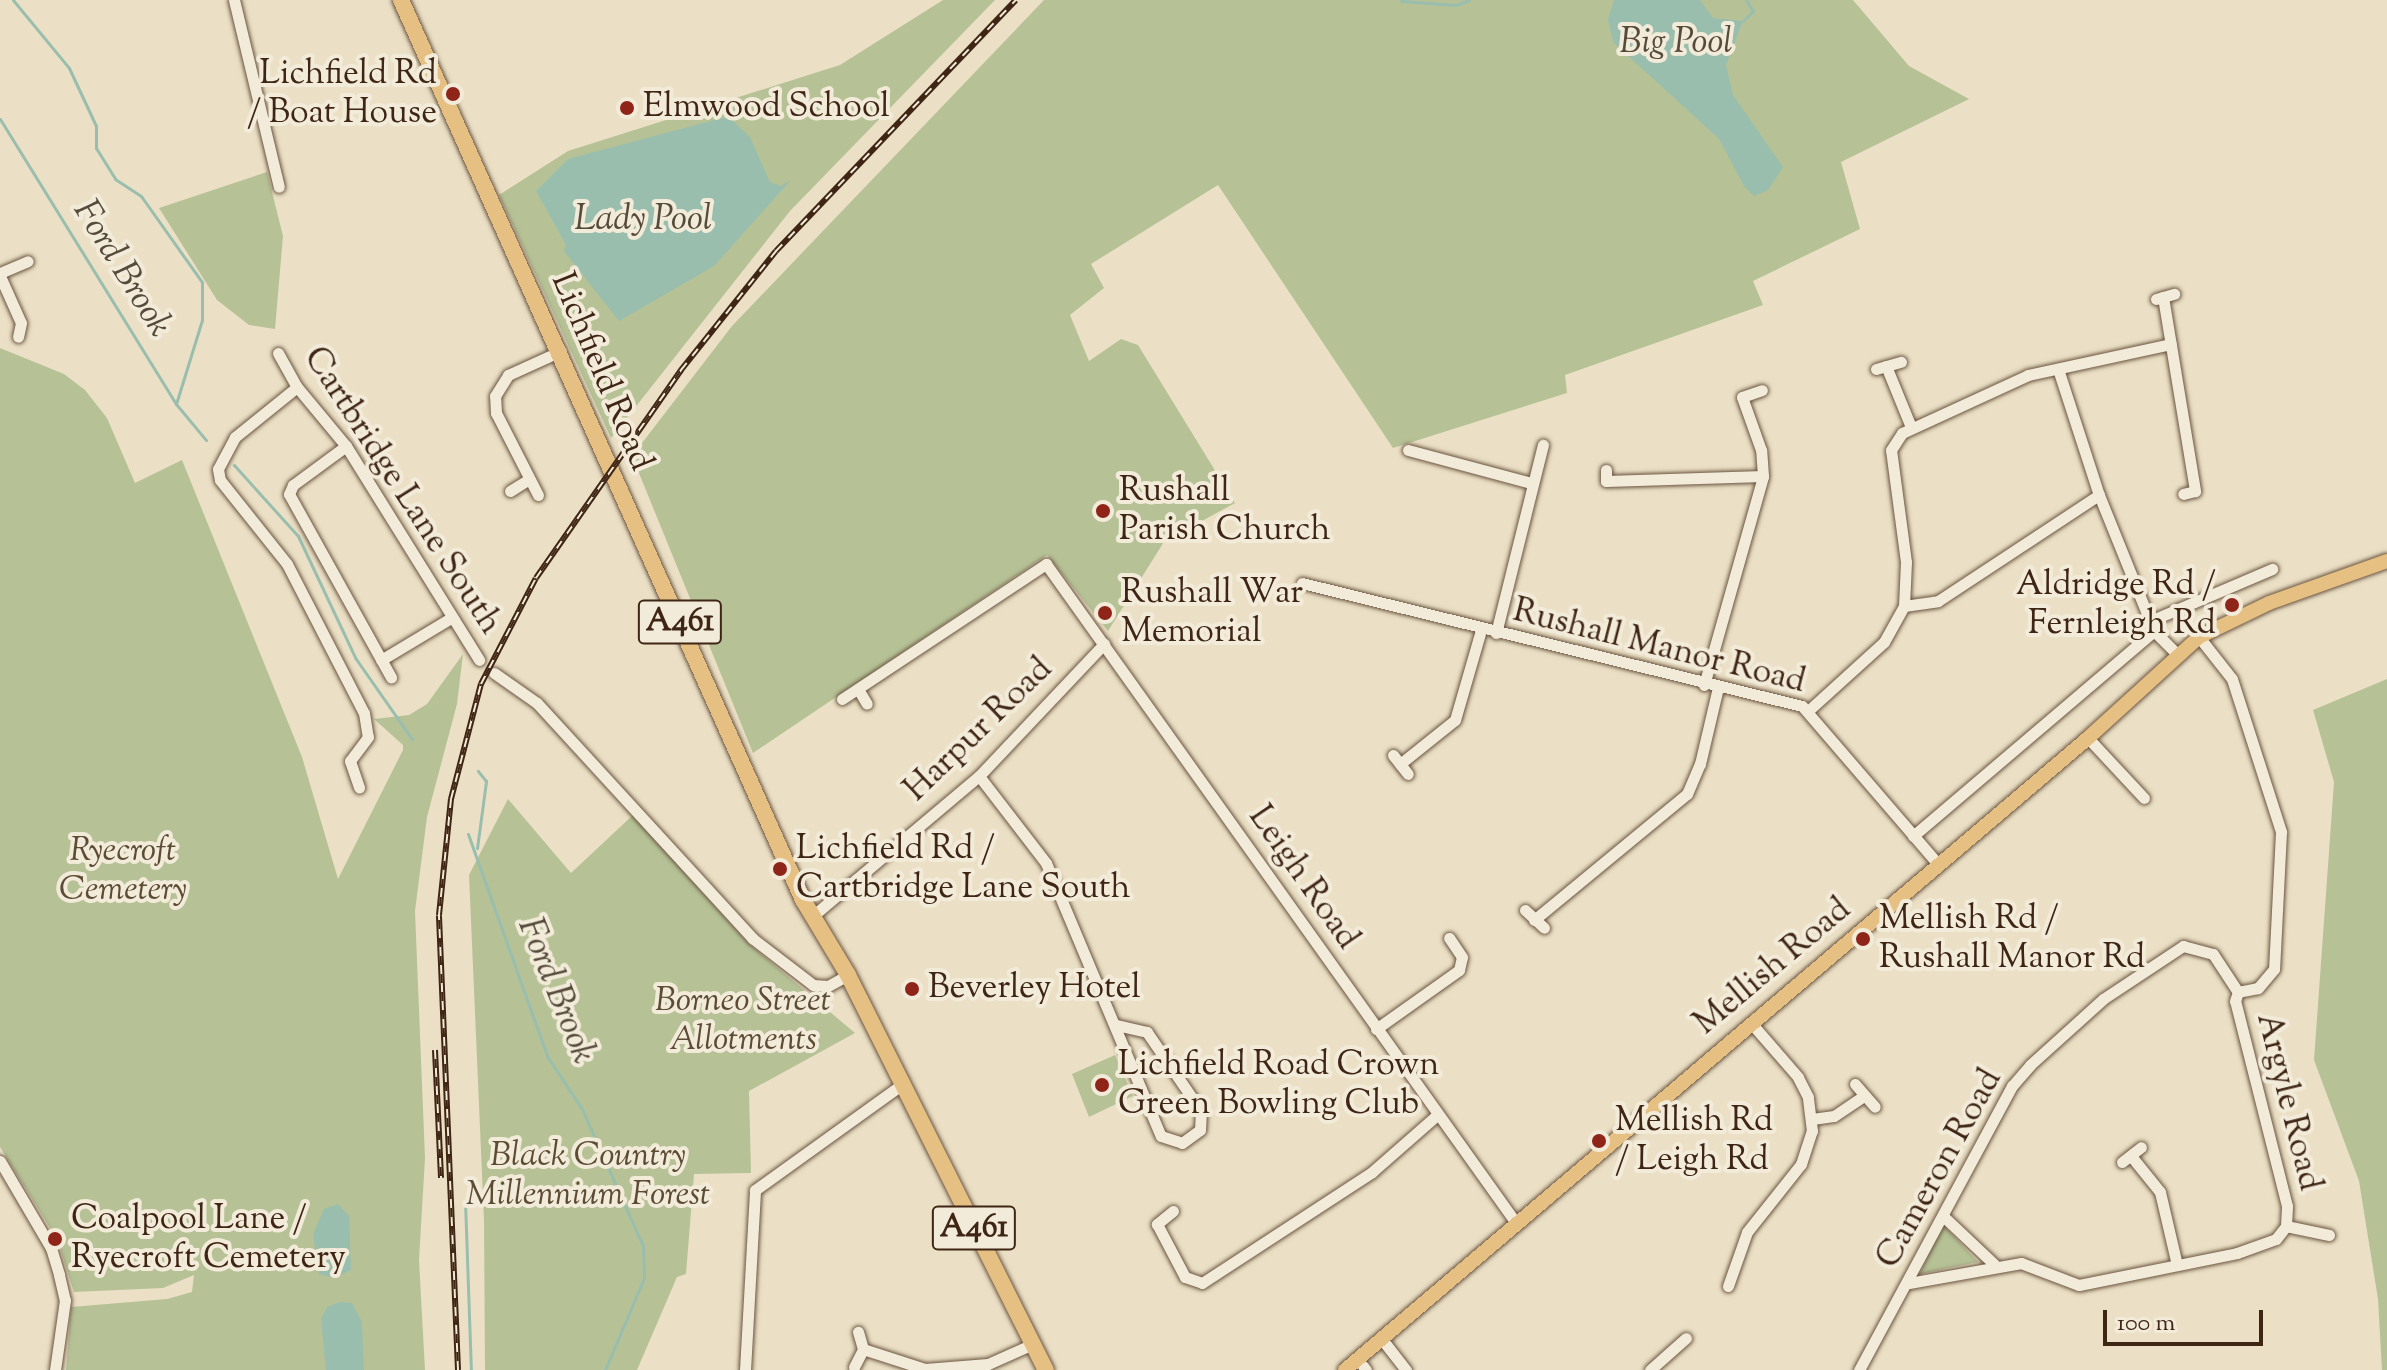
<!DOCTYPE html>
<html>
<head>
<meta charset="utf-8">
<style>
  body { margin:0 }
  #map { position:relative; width:2387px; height:1370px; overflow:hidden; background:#ebe0c5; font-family:"Sorts Mill Goudy",serif }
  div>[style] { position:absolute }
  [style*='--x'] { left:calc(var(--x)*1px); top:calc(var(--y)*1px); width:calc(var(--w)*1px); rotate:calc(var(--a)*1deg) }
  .green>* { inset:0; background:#b6c296 }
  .water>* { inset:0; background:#99beae }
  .stream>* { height:3px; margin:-1.5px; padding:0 1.5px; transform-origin:1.5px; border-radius:1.5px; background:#99beae }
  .roads { filter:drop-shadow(0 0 2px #6a5440) drop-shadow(0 0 2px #6a5440) }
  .minor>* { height:11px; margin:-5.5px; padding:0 5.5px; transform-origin:5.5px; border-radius:5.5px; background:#f2ebd9 }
  .major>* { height:14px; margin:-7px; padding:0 7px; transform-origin:7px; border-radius:7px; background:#e6c082 }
  .highway>* { height:16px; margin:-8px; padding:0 8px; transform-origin:8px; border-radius:8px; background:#e6c082 }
  .rail>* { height:6px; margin-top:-3px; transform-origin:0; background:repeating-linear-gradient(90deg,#f2ebd9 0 9px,#3f2514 0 18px); box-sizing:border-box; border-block:2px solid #3f2514 }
  .dots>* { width:22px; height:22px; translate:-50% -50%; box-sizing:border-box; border:4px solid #f2ebd9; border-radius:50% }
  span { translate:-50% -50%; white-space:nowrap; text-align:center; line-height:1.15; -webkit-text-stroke:8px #f2ebd9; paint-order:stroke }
  .shield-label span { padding:2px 6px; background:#f2ebd9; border:2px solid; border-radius:6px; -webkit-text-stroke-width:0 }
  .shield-label { font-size:32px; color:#3f2514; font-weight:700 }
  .poi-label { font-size:34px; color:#3f2514 }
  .right { translate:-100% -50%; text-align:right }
  .left { translate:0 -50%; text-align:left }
  .street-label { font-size:34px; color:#3f2514 }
  .park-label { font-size:34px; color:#5d4c34; font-style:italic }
  .water-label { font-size:36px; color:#564b3a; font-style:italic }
  .scale { position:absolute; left:2103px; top:1310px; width:160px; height:36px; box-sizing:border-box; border:4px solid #3f2514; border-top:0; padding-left:10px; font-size:24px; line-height:28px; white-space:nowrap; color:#3f2514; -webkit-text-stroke:6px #f2ebd9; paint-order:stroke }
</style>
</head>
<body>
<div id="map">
  <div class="green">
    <div style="clip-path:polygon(943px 0,995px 0,790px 211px,611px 438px,499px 195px,568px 151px,840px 65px)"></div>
    <div style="clip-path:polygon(1044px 0,1853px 0,1909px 66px,1969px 99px,1841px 162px,1860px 229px,1753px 281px,1763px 305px,1565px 375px,1567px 393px,1393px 448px,1218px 185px,1091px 264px,1104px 288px,1070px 315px,1089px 361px,1121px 339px,1138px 345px,1235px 503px,1189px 528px,1172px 529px,1108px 631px,1047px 555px,753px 753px,632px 456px,732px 326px)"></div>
    <div style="clip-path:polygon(267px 172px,283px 236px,275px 329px,249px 325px,217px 300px,159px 208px)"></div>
    <div style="clip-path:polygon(0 348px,64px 374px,85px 390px,107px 418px,135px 483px,182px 460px,302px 757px,338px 879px,403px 750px,403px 745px,374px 719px,409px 715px,427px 704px,463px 654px,457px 704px,427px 817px,415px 911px,425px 1158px,419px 1260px,425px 1370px,66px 1370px,71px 1307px,167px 1299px,192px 1292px,194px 1275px,163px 1288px,74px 1292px,57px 1239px,0 1147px)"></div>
    <div style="clip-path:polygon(2387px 679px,2387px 1370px,2382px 1370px,2378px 1299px,2359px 1181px,2314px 1060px,2334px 782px,2313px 710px)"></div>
    <div style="clip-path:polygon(508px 799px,571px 873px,634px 814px,748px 943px,855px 1033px,749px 1091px,751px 1173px,694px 1174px,686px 1274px,677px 1277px,637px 1370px,485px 1370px,484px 1220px,469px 875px)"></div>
    <div style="clip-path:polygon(1115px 1055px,1133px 1096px,1089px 1117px,1072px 1074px)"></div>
    <div style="clip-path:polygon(1944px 1226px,1978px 1262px,1920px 1274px,1940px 1229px)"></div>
  </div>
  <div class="water">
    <div style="clip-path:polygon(1614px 0,1700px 0,1713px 18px,1743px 21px,1726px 65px,1733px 95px,1783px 167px,1768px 190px,1754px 196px,1744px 186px,1719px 139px,1613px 42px,1608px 19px)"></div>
    <div style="clip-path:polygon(722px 118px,731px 119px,750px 137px,770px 182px,781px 186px,791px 180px,714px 266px,619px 321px,564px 251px,566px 245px,536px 191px,568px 159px)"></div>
    <div style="clip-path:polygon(338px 1204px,349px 1216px,351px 1270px,334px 1278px,319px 1274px,313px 1234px,324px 1209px)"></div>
    <div style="clip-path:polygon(340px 1302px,352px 1303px,362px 1322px,364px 1370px,326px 1370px,321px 1319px,327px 1307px)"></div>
  </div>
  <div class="stream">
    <div style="--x:13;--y:0;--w:88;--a:50.5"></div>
    <div style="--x:69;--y:68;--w:64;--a:65"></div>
    <div style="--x:96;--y:126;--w:22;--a:90"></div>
    <div style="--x:96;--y:148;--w:36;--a:58"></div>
    <div style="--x:115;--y:179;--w:31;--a:33"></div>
    <div style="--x:141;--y:196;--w:105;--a:54.7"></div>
    <div style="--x:202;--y:282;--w:38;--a:90"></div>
    <div style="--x:202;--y:320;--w:88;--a:107.2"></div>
    <div style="--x:1401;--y:1;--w:55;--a:4.2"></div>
    <div style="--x:1456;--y:5;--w:14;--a:-21"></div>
    <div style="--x:1743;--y:21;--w:14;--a:-45"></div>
    <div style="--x:1753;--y:11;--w:13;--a:-122"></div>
    <div style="--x:0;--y:119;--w:335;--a:58.3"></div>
    <div style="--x:176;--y:404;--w:47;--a:50.2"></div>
    <div style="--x:234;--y:465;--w:96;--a:48"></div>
    <div style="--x:298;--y:536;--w:136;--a:64.8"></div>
    <div style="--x:356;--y:659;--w:98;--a:55"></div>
    <div style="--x:468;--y:834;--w:236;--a:70.4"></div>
    <div style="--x:547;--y:1056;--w:64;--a:56.6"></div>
    <div style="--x:582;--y:1109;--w:150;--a:66"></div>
    <div style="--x:643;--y:1246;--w:32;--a:88"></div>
    <div style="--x:644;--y:1278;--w:100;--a:113"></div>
    <div style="--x:477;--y:848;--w:68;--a:-82.3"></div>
    <div style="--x:486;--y:781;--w:13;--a:-129"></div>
    <div style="--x:465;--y:1201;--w:169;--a:88"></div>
  </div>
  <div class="roads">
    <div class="minor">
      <div style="--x:234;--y:0;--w:192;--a:76.5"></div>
      <div style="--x:0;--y:273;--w:30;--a:-23"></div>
      <div style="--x:0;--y:276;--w:51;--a:65.9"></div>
      <div style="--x:21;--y:323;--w:14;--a:102"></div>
      <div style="--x:2163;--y:297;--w:197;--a:80.6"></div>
      <div style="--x:2195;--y:491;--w:12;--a:166"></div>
      <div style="--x:2156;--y:299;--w:19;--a:-16"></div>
      <div style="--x:278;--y:353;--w:39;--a:61"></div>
      <div style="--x:297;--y:387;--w:77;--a:50.3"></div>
      <div style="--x:346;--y:446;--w:252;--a:58.1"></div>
      <div style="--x:1886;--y:366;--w:66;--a:67.7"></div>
      <div style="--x:1876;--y:369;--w:26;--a:-16"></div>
      <div style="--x:2058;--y:369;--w:133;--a:72"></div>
      <div style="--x:2099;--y:495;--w:147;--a:68"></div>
      <div style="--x:2154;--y:631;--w:34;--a:45"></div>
      <div style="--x:297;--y:387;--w:80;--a:141.1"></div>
      <div style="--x:235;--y:437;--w:36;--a:118"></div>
      <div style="--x:218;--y:469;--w:11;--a:80"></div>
      <div style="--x:220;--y:480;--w:107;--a:51.4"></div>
      <div style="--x:287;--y:564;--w:168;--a:62.7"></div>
      <div style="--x:364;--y:713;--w:24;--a:81"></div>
      <div style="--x:368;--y:737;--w:30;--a:127"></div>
      <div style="--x:350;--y:761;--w:28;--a:71"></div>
      <div style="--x:346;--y:446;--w:66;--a:143.7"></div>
      <div style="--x:293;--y:485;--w:10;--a:114"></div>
      <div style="--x:289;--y:494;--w:210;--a:60.9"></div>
      <div style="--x:1408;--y:450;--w:127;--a:15"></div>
      <div style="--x:1606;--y:470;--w:11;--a:90"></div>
      <div style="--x:1606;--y:481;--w:157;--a:-1.8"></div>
      <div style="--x:510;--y:491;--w:22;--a:-32"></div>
      <div style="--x:538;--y:495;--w:92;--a:-117.1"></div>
      <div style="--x:496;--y:413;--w:17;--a:-93"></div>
      <div style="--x:495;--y:396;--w:25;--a:-58"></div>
      <div style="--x:508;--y:375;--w:58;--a:-24.4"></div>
      <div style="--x:1302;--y:583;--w:515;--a:13.82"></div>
      <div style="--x:1802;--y:706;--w:210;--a:49.3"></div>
      <div style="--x:1904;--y:606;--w:34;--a:-8"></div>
      <div style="--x:1938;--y:601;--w:193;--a:-33.4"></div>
      <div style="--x:2150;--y:621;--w:133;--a:-23.1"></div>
      <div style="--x:1496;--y:633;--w:194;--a:-76"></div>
      <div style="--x:2199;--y:637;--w:53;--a:51.8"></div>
      <div style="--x:2232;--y:679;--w:161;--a:72.2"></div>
      <div style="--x:2281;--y:832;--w:137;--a:92.9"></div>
      <div style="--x:2274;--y:969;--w:25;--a:130"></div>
      <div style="--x:2258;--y:988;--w:20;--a:169"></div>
      <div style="--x:381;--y:660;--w:82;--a:-31"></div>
      <div style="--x:494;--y:673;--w:52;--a:34.9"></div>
      <div style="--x:537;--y:703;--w:319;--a:47.5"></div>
      <div style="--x:752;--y:938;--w:77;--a:37.6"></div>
      <div style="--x:813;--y:985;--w:15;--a:4"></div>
      <div style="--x:828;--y:986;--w:23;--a:-29"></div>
      <div style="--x:1704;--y:685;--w:217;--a:-74.2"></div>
      <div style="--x:1763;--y:476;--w:26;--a:-94"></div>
      <div style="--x:1761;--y:450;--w:56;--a:-109.7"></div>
      <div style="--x:1742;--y:397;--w:21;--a:-19"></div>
      <div style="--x:858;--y:689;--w:17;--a:59"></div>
      <div style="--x:842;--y:699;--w:245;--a:-33.5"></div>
      <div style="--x:1046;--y:564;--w:809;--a:54.5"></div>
      <div style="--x:1809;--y:710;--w:101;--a:-42.2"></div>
      <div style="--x:1884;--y:642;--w:41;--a:-60.9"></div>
      <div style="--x:1904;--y:606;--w:44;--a:-87.4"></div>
      <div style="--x:1906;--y:562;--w:113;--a:-97.6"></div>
      <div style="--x:1891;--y:450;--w:20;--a:-57"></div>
      <div style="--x:1902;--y:433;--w:139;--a:-24.7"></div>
      <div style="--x:2028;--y:375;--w:146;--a:-12.2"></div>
      <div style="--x:2088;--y:738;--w:82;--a:47"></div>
      <div style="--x:1393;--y:755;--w:24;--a:52"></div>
      <div style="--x:1400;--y:764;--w:70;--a:-38.7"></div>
      <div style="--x:1455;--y:720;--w:94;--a:-73.9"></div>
      <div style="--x:979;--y:776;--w:110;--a:52.4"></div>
      <div style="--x:1046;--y:863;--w:296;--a:67.2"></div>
      <div style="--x:1161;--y:1136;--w:22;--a:18"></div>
      <div style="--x:1182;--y:1143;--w:22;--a:-36"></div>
      <div style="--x:1200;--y:1130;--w:19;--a:-87"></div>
      <div style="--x:1201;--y:1111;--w:96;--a:-124.4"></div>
      <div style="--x:1147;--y:1032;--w:32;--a:-167"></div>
      <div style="--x:1913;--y:836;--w:316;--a:-40.4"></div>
      <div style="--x:1525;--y:910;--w:26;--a:43"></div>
      <div style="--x:815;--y:914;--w:214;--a:-40.1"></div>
      <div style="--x:979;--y:776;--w:182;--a:-46.6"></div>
      <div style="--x:1534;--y:920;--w:198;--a:-39.5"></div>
      <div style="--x:1687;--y:794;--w:33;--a:-67"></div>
      <div style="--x:1700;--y:764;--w:79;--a:-76.8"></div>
      <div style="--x:1376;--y:1029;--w:102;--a:-35.4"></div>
      <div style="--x:1459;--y:970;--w:13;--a:-77"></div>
      <div style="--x:1462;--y:957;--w:23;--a:-124"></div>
      <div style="--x:1855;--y:1084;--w:30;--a:49"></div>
      <div style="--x:1812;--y:1119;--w:22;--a:-8"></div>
      <div style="--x:1834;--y:1116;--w:36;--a:-34"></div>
      <div style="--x:2131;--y:1156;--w:46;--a:51.1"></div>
      <div style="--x:2160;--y:1192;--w:75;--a:76.9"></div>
      <div style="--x:0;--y:1161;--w:101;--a:59.6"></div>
      <div style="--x:51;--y:1248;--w:28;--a:73"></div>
      <div style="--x:59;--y:1275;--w:26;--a:77"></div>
      <div style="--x:65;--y:1300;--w:71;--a:98.1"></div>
      <div style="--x:2122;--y:1162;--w:24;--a:-38"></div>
      <div style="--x:1173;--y:1211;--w:21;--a:141"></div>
      <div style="--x:1157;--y:1224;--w:60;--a:62.2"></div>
      <div style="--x:1185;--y:1277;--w:18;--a:19"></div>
      <div style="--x:1202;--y:1283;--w:203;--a:-33.1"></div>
      <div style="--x:1372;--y:1172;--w:86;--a:-41.2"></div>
      <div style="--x:1943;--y:1216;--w:71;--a:43.3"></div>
      <div style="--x:2286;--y:1226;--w:44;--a:11.8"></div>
      <div style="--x:1909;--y:1283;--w:114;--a:-10.1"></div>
      <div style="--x:2021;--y:1263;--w:62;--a:20.8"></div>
      <div style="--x:2079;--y:1285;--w:161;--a:-11.4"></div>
      <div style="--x:2237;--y:1253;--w:41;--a:-19.7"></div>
      <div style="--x:2276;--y:1239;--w:16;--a:-52"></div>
      <div style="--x:2286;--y:1226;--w:20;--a:-87"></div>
      <div style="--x:2287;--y:1206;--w:211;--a:-104.2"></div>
      <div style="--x:2235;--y:1001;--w:9;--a:-72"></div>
      <div style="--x:1728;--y:1286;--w:57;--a:-70.6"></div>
      <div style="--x:1747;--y:1232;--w:87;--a:-51.5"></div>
      <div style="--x:1801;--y:1164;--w:35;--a:-72"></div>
      <div style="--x:1812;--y:1131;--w:34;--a:-97"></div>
      <div style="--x:1808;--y:1097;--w:22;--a:-117"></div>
      <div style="--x:1798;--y:1077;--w:70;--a:-131"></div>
      <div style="--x:1381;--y:1338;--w:41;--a:52"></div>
      <div style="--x:863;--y:1349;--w:65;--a:17.9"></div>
      <div style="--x:925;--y:1369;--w:63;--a:-4.5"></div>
      <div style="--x:988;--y:1364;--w:49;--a:-24"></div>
      <div style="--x:1363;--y:1366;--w:5;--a:53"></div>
      <div style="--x:854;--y:1367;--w:20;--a:-63"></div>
      <div style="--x:863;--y:1349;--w:18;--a:-106"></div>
      <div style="--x:745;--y:1370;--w:180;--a:-86.8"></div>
      <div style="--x:755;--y:1190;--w:180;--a:-35.7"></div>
      <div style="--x:1650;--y:1370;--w:48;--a:-41.6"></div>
      <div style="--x:1859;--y:1370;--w:323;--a:-61.7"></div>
      <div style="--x:2012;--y:1086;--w:28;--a:-49"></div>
      <div style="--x:2030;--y:1065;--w:98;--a:-42.1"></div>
      <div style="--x:2103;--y:999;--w:96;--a:-33.5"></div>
      <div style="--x:2183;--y:946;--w:31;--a:15"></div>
      <div style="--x:2213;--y:954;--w:45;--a:56.7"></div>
    </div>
    <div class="major">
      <div style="--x:1345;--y:1370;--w:975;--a:-40.38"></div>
      <div style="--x:2088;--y:738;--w:150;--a:-42.3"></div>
      <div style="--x:2199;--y:637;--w:78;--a:-25.9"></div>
      <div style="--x:2269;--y:603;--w:125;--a:-19.6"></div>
    </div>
    <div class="highway">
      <div style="--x:401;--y:0;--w:986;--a:65.93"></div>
      <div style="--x:803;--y:900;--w:87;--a:59"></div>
      <div style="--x:848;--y:975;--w:442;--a:63.4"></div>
    </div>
  </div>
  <div class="rail">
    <div style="--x:435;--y:1050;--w:128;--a:87.3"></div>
    <div style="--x:458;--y:1370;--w:455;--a:-92.4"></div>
    <div style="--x:439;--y:915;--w:117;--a:-84.1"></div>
    <div style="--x:451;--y:799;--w:119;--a:-75.4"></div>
    <div style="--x:481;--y:684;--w:119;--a:-62.6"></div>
    <div style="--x:536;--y:578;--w:254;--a:-55.1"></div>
    <div style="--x:681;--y:370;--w:152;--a:-51.4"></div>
    <div style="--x:776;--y:251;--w:347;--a:-46.3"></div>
  </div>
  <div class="dots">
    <div style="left:453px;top:94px;background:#8f2418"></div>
    <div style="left:627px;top:108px;background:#8f2418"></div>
    <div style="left:1103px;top:511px;background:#8f2418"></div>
    <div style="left:2232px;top:605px;background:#8f2418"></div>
    <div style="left:1105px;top:613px;background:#8f2418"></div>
    <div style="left:780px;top:869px;background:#8f2418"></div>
    <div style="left:1863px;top:939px;background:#8f2418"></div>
    <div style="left:912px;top:989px;background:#8f2418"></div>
    <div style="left:1102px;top:1085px;background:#8f2418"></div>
    <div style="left:1599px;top:1141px;background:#8f2418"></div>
    <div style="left:55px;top:1239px;background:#8f2418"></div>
  </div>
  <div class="shield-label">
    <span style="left:680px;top:622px">A461</span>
    <span style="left:974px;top:1228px">A461</span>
  </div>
  <div class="poi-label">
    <span class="right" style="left:437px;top:94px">Lichfield Rd<br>/ Boat House</span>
    <span class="left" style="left:643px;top:108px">Elmwood School</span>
    <span class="left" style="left:1119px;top:511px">Rushall<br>Parish Church</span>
    <span class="right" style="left:2216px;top:605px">Aldridge Rd /<br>Fernleigh Rd</span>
    <span class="left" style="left:1121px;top:613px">Rushall War<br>Memorial</span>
    <span class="left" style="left:796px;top:869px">Lichfield Rd /<br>Cartbridge Lane South</span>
    <span class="left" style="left:1879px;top:939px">Mellish Rd /<br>Rushall Manor Rd</span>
    <span class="left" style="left:928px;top:989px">Beverley Hotel</span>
    <span class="left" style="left:1118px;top:1085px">Lichfield Road Crown<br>Green Bowling Club</span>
    <span class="left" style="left:1615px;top:1141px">Mellish Rd<br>/ Leigh Rd</span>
    <span class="left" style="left:71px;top:1239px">Coalpool Lane /<br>Ryecroft Cemetery</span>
  </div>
  <div class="street-label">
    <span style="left:601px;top:372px;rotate:67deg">Lichfield Road</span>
    <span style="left:402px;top:491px;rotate:57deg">Cartbridge Lane South</span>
    <span style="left:1659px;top:647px;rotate:14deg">Rushall Manor Road</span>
    <span style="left:979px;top:730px;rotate:-44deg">Harpur Road</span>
    <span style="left:1303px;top:878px;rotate:55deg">Leigh Road</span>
    <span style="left:1773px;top:967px;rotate:-40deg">Mellish Road</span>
    <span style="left:2288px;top:1102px;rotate:76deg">Argyle Road</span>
    <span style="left:1940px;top:1169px;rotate:-61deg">Cameron Road</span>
  </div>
  <div class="park-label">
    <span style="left:123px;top:871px">Ryecroft<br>Cemetery</span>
    <span style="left:743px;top:1021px">Borneo Street<br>Allotments</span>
    <span style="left:588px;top:1176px">Black Country<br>Millennium Forest</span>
  </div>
  <div class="water-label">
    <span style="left:1676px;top:44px">Big Pool</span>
    <span style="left:643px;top:221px">Lady Pool</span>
    <span style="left:121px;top:269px;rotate:58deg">Ford Brook</span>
    <span style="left:555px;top:991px;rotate:68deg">Ford Brook</span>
  </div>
  <div class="scale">100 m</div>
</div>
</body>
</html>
